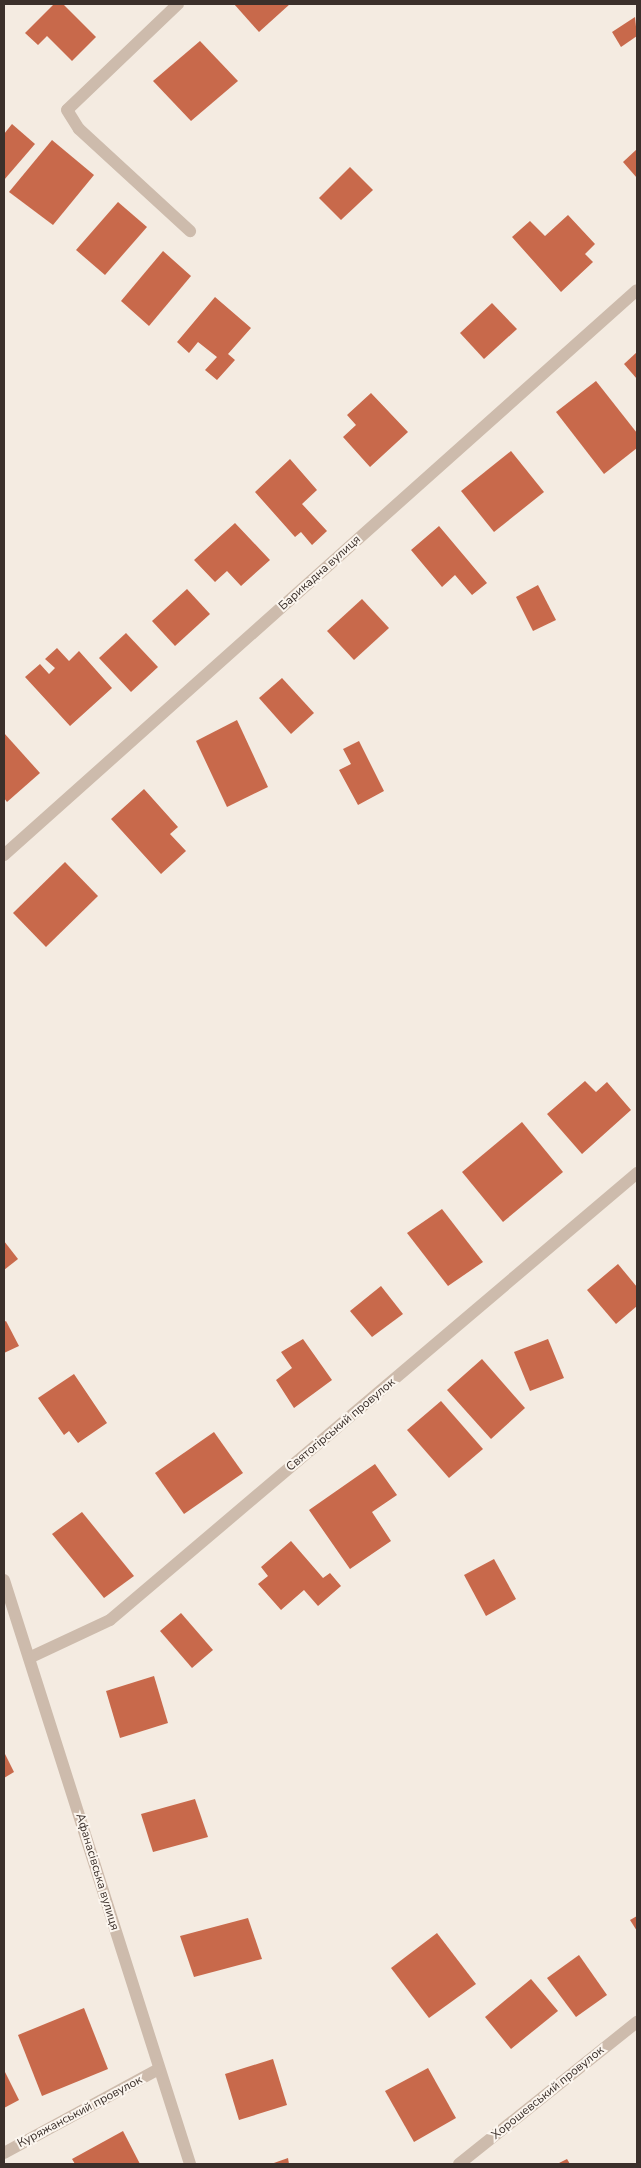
<!DOCTYPE html>
<html>
<head>
<meta charset="utf-8">
<style>
  body { margin:0 }
  #map { position:relative; width:641px; height:2168px; overflow:hidden; background:#f4ebe1; font-family:"Nunito Sans",sans-serif }
  div>[style] { position:absolute }
  [style*='--x'] { left:calc(var(--x)*1px); top:calc(var(--y)*1px); width:calc(var(--w)*1px); rotate:calc(var(--a)*1deg) }
  .building>* { inset:0; background:#c8694b }
  .minor>* { height:12px; margin:-6px; padding:0 6px; transform-origin:6px; border-radius:6px; background:#cdbbac }
  span { translate:-50% -50%; white-space:nowrap; text-align:center; line-height:1.15; -webkit-text-stroke:4px #fbf5ee; paint-order:stroke }
  .street-label { font-size:12px; color:#3b302b }
  .frame { position:absolute; inset:0; border:5px solid #3b302b; pointer-events:none }
</style>
</head>
<body>
<div id="map">
  <div class="building">
    <div style="clip-path:polygon(54px 4px,63px 4px,96px 37px,72px 61px,47px 36px,38px 45px,25px 33px)"></div>
    <div style="clip-path:polygon(234px 4px,290px 4px,259px 32px)"></div>
    <div style="clip-path:polygon(635px 17px,637px 36px,621px 47px,612px 32px)"></div>
    <div style="clip-path:polygon(200px 41px,238px 81px,191px 121px,153px 81px)"></div>
    <div style="clip-path:polygon(12px 124px,35px 144px,4px 180px,4px 134px)"></div>
    <div style="clip-path:polygon(52px 140px,94px 175px,53px 225px,9px 192px)"></div>
    <div style="clip-path:polygon(637px 149px,637px 178px,623px 162px)"></div>
    <div style="clip-path:polygon(350px 167px,373px 190px,341px 220px,319px 198px)"></div>
    <div style="clip-path:polygon(118px 202px,147px 227px,105px 275px,76px 250px)"></div>
    <div style="clip-path:polygon(568px 215px,595px 244px,585px 254px,593px 262px,561px 292px,512px 237px,530px 221px,545px 236px)"></div>
    <div style="clip-path:polygon(163px 251px,191px 276px,149px 326px,121px 301px)"></div>
    <div style="clip-path:polygon(215px 297px,251px 328px,228px 354px,235px 360px,217px 380px,205px 370px,217px 357px,198px 342px,189px 353px,177px 342px)"></div>
    <div style="clip-path:polygon(492px 303px,517px 329px,484px 359px,460px 333px)"></div>
    <div style="clip-path:polygon(637px 352px,637px 379px,624px 364px)"></div>
    <div style="clip-path:polygon(596px 381px,637px 433px,637px 448px,604px 474px,556px 412px)"></div>
    <div style="clip-path:polygon(371px 393px,408px 432px,370px 467px,343px 437px,356px 425px,347px 415px)"></div>
    <div style="clip-path:polygon(511px 451px,544px 492px,494px 532px,461px 491px)"></div>
    <div style="clip-path:polygon(290px 459px,317px 490px,302px 504px,327px 531px,312px 545px,301px 532px,295px 537px,255px 492px)"></div>
    <div style="clip-path:polygon(235px 523px,270px 560px,241px 586px,227px 571px,215px 582px,194px 560px)"></div>
    <div style="clip-path:polygon(439px 526px,487px 583px,472px 595px,455px 575px,442px 587px,411px 550px)"></div>
    <div style="clip-path:polygon(538px 585px,556px 620px,533px 631px,516px 597px)"></div>
    <div style="clip-path:polygon(187px 589px,210px 614px,175px 646px,152px 621px)"></div>
    <div style="clip-path:polygon(362px 599px,389px 628px,354px 660px,327px 631px)"></div>
    <div style="clip-path:polygon(126px 633px,158px 667px,131px 692px,99px 658px)"></div>
    <div style="clip-path:polygon(57px 648px,69px 661px,79px 651px,112px 688px,70px 726px,25px 677px,40px 664px,49px 674px,55px 668px,45px 659px)"></div>
    <div style="clip-path:polygon(282px 678px,314px 713px,291px 734px,259px 698px)"></div>
    <div style="clip-path:polygon(237px 720px,268px 787px,227px 807px,196px 741px)"></div>
    <div style="clip-path:polygon(4px 733px,40px 773px,7px 802px,4px 798px)"></div>
    <div style="clip-path:polygon(359px 741px,384px 791px,358px 805px,339px 770px,351px 764px,343px 749px)"></div>
    <div style="clip-path:polygon(144px 789px,178px 827px,170px 834px,186px 851px,161px 874px,111px 819px)"></div>
    <div style="clip-path:polygon(65px 862px,98px 896px,46px 947px,13px 913px)"></div>
    <div style="clip-path:polygon(585px 1081px,596px 1092px,607px 1082px,631px 1110px,582px 1154px,547px 1114px)"></div>
    <div style="clip-path:polygon(522px 1122px,563px 1172px,503px 1222px,462px 1172px)"></div>
    <div style="clip-path:polygon(442px 1209px,483px 1262px,448px 1286px,407px 1233px)"></div>
    <div style="clip-path:polygon(4px 1241px,18px 1259px,4px 1270px)"></div>
    <div style="clip-path:polygon(618px 1264px,637px 1287px,637px 1306px,616px 1324px,587px 1290px)"></div>
    <div style="clip-path:polygon(381px 1286px,403px 1314px,372px 1337px,350px 1311px)"></div>
    <div style="clip-path:polygon(6px 1321px,19px 1346px,4px 1353px,4px 1322px)"></div>
    <div style="clip-path:polygon(303px 1339px,332px 1380px,294px 1408px,276px 1380px,292px 1368px,281px 1352px)"></div>
    <div style="clip-path:polygon(548px 1339px,564px 1378px,530px 1391px,514px 1352px)"></div>
    <div style="clip-path:polygon(482px 1359px,525px 1408px,491px 1439px,447px 1390px)"></div>
    <div style="clip-path:polygon(74px 1374px,107px 1423px,78px 1443px,69px 1431px,64px 1435px,38px 1398px)"></div>
    <div style="clip-path:polygon(441px 1401px,483px 1449px,449px 1478px,407px 1430px)"></div>
    <div style="clip-path:polygon(214px 1432px,243px 1473px,184px 1514px,155px 1473px)"></div>
    <div style="clip-path:polygon(375px 1464px,397px 1495px,372px 1512px,391px 1541px,350px 1569px,309px 1510px)"></div>
    <div style="clip-path:polygon(82px 1512px,134px 1576px,104px 1598px,52px 1534px)"></div>
    <div style="clip-path:polygon(291px 1541px,323px 1578px,330px 1573px,341px 1586px,318px 1606px,304px 1590px,281px 1610px,258px 1584px,268px 1576px,261px 1567px)"></div>
    <div style="clip-path:polygon(494px 1559px,516px 1599px,486px 1616px,464px 1575px)"></div>
    <div style="clip-path:polygon(181px 1613px,213px 1650px,192px 1668px,160px 1631px)"></div>
    <div style="clip-path:polygon(154px 1676px,168px 1723px,120px 1738px,106px 1691px)"></div>
    <div style="clip-path:polygon(4px 1752px,14px 1772px,4px 1778px)"></div>
    <div style="clip-path:polygon(195px 1799px,208px 1837px,153px 1852px,141px 1814px)"></div>
    <div style="clip-path:polygon(637px 1916px,637px 1931px,630px 1920px)"></div>
    <div style="clip-path:polygon(248px 1918px,262px 1959px,194px 1977px,180px 1936px)"></div>
    <div style="clip-path:polygon(437px 1933px,476px 1984px,429px 2018px,391px 1968px)"></div>
    <div style="clip-path:polygon(579px 1955px,607px 1995px,576px 2017px,547px 1978px)"></div>
    <div style="clip-path:polygon(531px 1979px,558px 2011px,511px 2049px,485px 2017px)"></div>
    <div style="clip-path:polygon(84px 2008px,108px 2069px,42px 2096px,18px 2035px)"></div>
    <div style="clip-path:polygon(273px 2059px,287px 2105px,239px 2120px,225px 2074px)"></div>
    <div style="clip-path:polygon(428px 2068px,456px 2118px,414px 2142px,385px 2091px)"></div>
    <div style="clip-path:polygon(4px 2070px,19px 2100px,4px 2108px)"></div>
    <div style="clip-path:polygon(123px 2131px,140px 2164px,75px 2164px,72px 2159px)"></div>
    <div style="clip-path:polygon(288px 2158px,289px 2164px,271px 2164px)"></div>
    <div style="clip-path:polygon(567px 2159px,570px 2164px,557px 2164px)"></div>
  </div>
  <div class="minor">
    <div style="--x:178;--y:4;--w:153;--a:136.3"></div>
    <div style="--x:67;--y:110;--w:22;--a:58"></div>
    <div style="--x:79;--y:129;--w:151;--a:42.6"></div>
    <div style="--x:4;--y:855;--w:848;--a:-41.75"></div>
    <div style="--x:4;--y:1580;--w:613;--a:72.33"></div>
    <div style="--x:31;--y:1657;--w:87;--a:-25.1"></div>
    <div style="--x:110;--y:1620;--w:691;--a:-40.3"></div>
    <div style="--x:4;--y:2153;--w:174;--a:-28.5"></div>
    <div style="--x:459;--y:2164;--w:228;--a:-38.6"></div>
  </div>
  <div class="street-label">
    <span style="left:320px;top:573px;rotate:-42deg">Барикадна вулиця</span>
    <span style="left:341px;top:1425px;rotate:-40deg">Святогірський провулок</span>
    <span style="left:97px;top:1872px;rotate:73deg">Афанасівська вулиця</span>
    <span style="left:548px;top:2093px;rotate:-39deg">Хорошевський провулок</span>
    <span style="left:80px;top:2112px;rotate:-28deg">Куряжанський провулок</span>
  </div>
  <div class="frame"></div>
</div>
</body>
</html>
